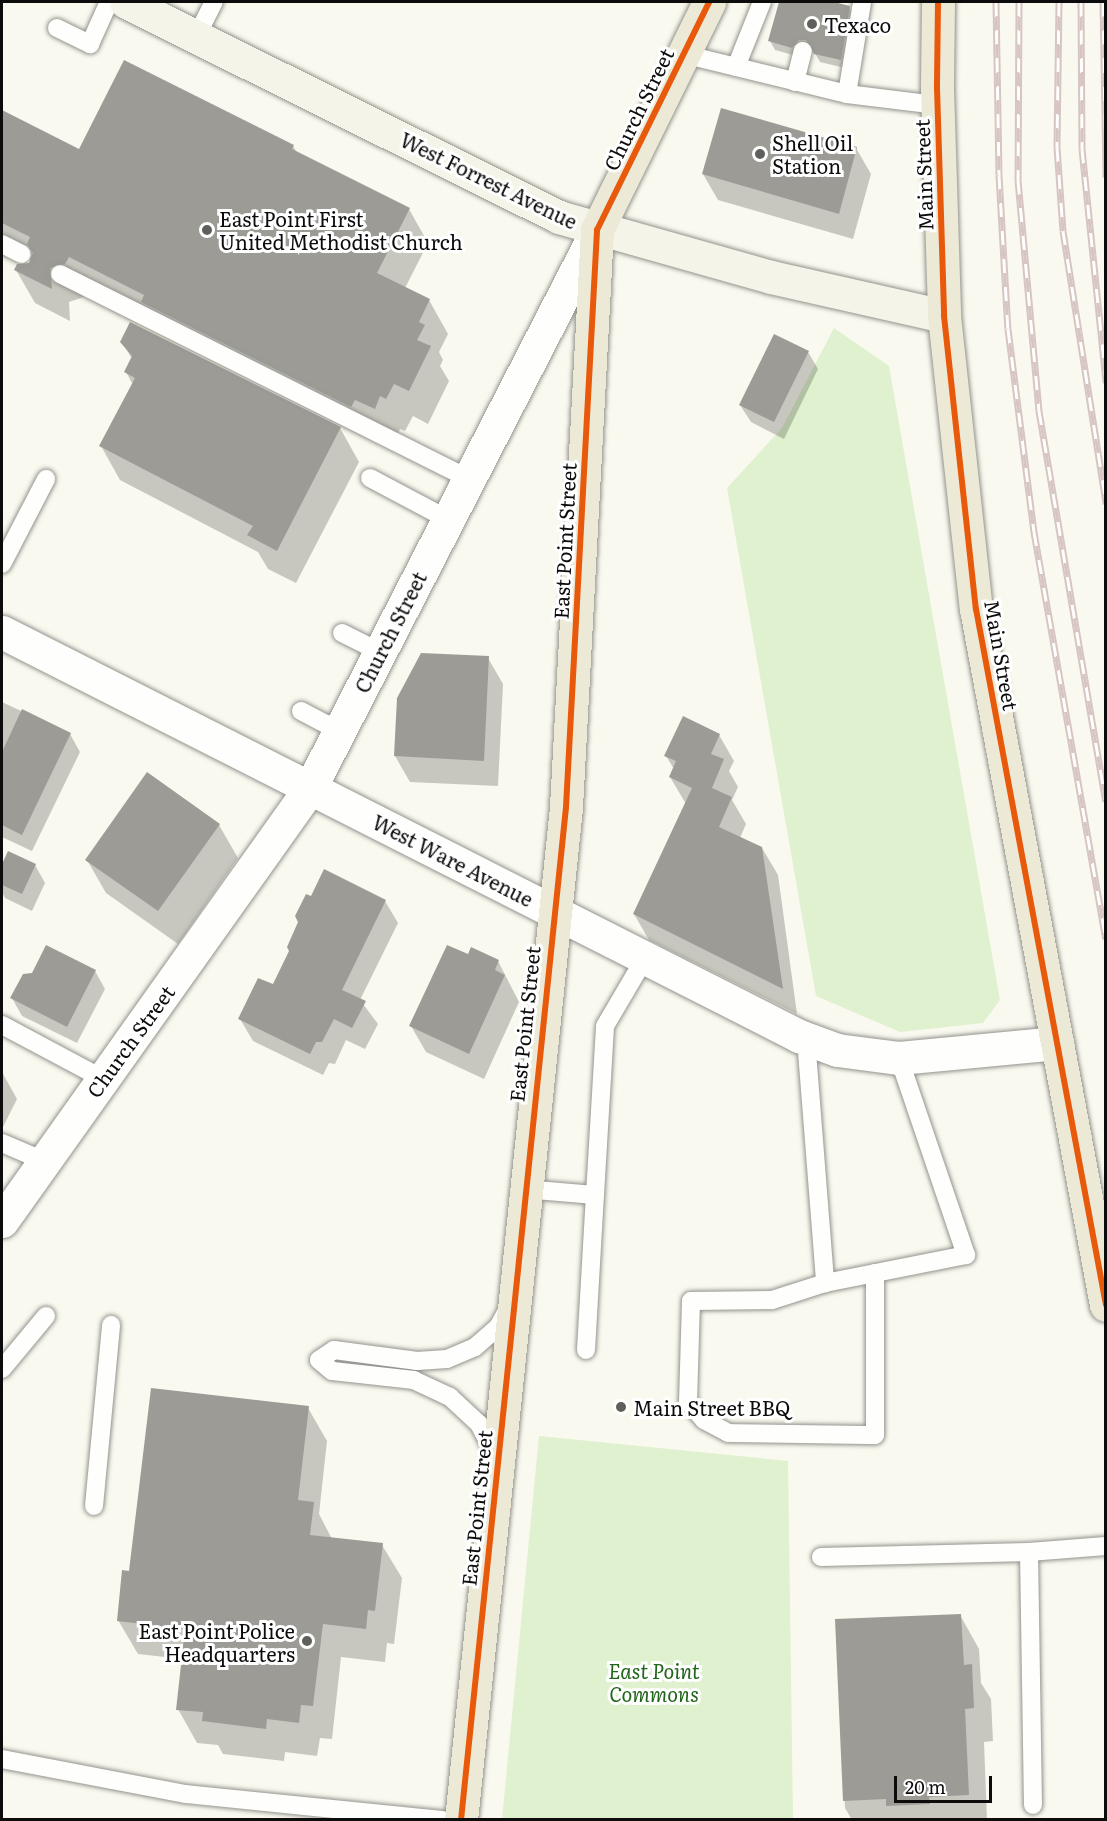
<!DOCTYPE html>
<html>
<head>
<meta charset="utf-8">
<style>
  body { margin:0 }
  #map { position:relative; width:1107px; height:1821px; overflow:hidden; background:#faf9ef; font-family:Literata,serif }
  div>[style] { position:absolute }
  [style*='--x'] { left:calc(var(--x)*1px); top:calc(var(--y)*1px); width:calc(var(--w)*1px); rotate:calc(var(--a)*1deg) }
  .green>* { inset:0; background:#dff1ce }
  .shadow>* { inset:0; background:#0003 }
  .building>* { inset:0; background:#9d9b95 }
  .roads { filter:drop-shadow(0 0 2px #93938e) drop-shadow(0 0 2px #93938e) }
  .service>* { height:18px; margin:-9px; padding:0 9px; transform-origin:9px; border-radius:9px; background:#fefefd }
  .minor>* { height:33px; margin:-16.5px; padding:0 16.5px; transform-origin:16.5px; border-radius:16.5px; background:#fefefd }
  .secondary>* { height:33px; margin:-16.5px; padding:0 16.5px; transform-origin:16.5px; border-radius:16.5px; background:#f4f4e8 }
  .primary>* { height:33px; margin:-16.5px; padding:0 16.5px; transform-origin:16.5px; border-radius:16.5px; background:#ecead7 }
  .rail>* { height:7px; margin-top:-3.5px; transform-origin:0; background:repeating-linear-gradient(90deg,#fff 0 14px,#d7c5c2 0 28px); box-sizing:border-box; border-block:2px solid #d7c5c2 }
  .cycleway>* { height:6px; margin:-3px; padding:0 3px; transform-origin:3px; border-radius:3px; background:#e8590c }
  .dots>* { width:16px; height:16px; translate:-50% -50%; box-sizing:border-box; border:3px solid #fff; border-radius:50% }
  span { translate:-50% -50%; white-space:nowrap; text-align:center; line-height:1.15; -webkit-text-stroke:6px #fff; paint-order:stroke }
  .poi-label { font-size:20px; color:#0c0c0c }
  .left { translate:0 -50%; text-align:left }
  .right { translate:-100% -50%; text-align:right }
  .street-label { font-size:20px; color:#0c0c0c }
  .park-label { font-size:20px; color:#21651a; font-style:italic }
  .frame { position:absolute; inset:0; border:3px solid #0c0c0c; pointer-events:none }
  .scale { position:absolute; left:894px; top:1776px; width:98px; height:27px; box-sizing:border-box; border:3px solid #0c0c0c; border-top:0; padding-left:8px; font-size:18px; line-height:21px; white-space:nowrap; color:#0c0c0c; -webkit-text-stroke:4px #fff; paint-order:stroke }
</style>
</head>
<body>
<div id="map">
  <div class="green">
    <div style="clip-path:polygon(834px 328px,889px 366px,1000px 1000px,983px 1023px,900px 1032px,816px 996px,727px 488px,782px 428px)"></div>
    <div style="clip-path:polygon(539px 1436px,788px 1461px,793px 1818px,502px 1819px)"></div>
  </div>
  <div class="shadow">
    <div style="clip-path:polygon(780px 2px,828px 2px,849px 7px,854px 15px,845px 68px,820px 62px,812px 48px,797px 56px,775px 50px,770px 41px)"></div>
    <div style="clip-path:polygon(2px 112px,80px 151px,293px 146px,298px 154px,409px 209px,428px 243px,405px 288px,429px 300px,448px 334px,439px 352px,443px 360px,440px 366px,449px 381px,428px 424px,413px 416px,405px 431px,400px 429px,394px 442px,375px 432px,371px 440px,162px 335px,154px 323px,88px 289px,84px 297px,69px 302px,70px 321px,35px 303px,16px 270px,32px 261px,2px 246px)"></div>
    <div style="clip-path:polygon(856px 148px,871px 174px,853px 239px,718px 200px,703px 174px)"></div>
    <div style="clip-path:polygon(122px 342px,340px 428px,359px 462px,296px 583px,268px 569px,258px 552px,120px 480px,101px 446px,133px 385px,126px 372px,132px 359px)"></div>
    <div style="clip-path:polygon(808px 352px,818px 369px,784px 439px,751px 422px,740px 405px)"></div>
    <div style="clip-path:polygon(488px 658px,503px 684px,498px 786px,410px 782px,395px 756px)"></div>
    <div style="clip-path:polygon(2px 702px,70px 734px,80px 752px,32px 851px,2px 837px)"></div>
    <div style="clip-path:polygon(719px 735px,734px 761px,729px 771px,738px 787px,732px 800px,746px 824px,740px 838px,762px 848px,778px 875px,797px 1014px,649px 940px,634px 914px,686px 804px,670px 777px,674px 769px,666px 756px)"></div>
    <div style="clip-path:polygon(219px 825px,238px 858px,178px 944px,106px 893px,87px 860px)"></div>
    <div style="clip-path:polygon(9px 853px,35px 865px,45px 883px,32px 911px,5px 898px,2px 892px,2px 868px)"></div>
    <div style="clip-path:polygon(385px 901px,398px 923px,360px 1000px,378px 1024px,365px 1049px,346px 1040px,335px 1064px,329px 1063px,323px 1075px,253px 1041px,240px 1019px,273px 986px)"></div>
    <div style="clip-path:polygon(469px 956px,498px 961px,519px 1002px,484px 1079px,426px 1052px,411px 1026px)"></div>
    <div style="clip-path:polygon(95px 971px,105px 989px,77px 1043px,22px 1016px,12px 998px)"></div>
    <div style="clip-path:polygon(2px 1072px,17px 1099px,2px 1129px)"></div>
    <div style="clip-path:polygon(308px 1408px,327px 1441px,319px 1514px,332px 1539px,382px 1545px,402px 1578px,394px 1644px,387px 1643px,385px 1662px,341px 1657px,332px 1739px,320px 1738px,317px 1756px,285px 1752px,284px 1761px,223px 1754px,218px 1745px,197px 1743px,178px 1709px,183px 1659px,138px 1654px,118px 1620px,131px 1573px)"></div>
    <div style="clip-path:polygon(960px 1615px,979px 1649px,981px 1683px,991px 1699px,993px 1741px,984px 1742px,987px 1820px,852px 1820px,845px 1808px,836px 1621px)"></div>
  </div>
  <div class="building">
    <div style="clip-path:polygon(779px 2px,834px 2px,850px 6px,841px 60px,814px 54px,806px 40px,799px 40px,792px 48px,768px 41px)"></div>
    <div style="clip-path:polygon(124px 60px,294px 145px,292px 149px,410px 208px,377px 273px,430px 299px,419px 322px,425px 325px,417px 340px,431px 346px,409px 391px,394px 384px,386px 399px,380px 396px,375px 409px,355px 400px,351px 407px,141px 302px,144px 295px,69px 257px,65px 264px,50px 268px,52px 289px,14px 270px,17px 264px,29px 263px,33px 253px,27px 244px,30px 237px,2px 223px,2px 110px,79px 149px)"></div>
    <div style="clip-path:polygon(721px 108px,857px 147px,839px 214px,702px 174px)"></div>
    <div style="clip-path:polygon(130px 322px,341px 427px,277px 551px,247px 535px,253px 526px,99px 446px,135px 378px,124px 372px,132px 356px,120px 342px)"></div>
    <div style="clip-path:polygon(774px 334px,809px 351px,774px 422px,739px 405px)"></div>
    <div style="clip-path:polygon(421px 653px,489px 656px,484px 761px,394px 756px,397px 698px)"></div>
    <div style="clip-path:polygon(22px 709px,71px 733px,22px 835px,2px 825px,2px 752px)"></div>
    <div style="clip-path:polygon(683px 716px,720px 734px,711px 754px,724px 759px,712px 788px,732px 797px,719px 827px,762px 847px,783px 989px,633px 914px,692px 788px,669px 777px,676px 761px,664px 756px)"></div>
    <div style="clip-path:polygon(147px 772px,220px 824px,158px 911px,85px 860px)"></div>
    <div style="clip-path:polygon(8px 851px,36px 864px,22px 894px,2px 885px,2px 864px)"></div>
    <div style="clip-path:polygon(324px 869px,386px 900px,342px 990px,366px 1001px,352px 1028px,334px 1019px,322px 1042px,316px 1042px,310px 1054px,238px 1019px,258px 978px,273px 984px,289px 951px,287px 947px,298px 922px,295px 916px,306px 894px,311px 896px)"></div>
    <div style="clip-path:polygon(46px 945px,96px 970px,67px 1027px,10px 998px,23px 974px,32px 973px)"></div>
    <div style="clip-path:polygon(447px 945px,468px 954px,471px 947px,499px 960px,495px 970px,505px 975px,469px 1054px,409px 1026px)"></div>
    <div style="clip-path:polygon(151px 1388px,309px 1406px,298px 1500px,314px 1502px,310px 1535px,383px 1543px,375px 1611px,368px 1610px,366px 1629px,323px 1624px,313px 1706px,301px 1705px,299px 1723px,267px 1719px,266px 1729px,202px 1721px,203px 1712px,176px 1710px,185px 1629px,117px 1621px,122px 1570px,129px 1571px)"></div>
    <div style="clip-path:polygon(961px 1614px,964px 1665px,972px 1664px,974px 1708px,965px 1709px,969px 1795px,929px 1797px,930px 1804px,886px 1806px,886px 1799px,843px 1801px,835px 1619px)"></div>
  </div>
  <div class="roads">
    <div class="service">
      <div style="--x:57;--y:28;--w:37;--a:26"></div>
      <div style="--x:90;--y:44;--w:46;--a:-65.7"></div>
      <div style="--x:196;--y:37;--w:39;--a:-63"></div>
      <div style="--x:683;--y:54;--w:169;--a:13.7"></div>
      <div style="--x:847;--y:94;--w:91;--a:7"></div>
      <div style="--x:736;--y:67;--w:70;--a:-68.2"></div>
      <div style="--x:795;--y:82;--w:32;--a:-76"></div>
      <div style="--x:847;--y:94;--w:93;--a:-80.7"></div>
      <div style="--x:2;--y:244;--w:22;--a:27"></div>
      <div style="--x:60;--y:274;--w:456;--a:26.6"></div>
      <div style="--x:370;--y:478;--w:87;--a:28"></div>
      <div style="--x:2;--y:564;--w:96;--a:-62.6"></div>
      <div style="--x:342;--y:633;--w:42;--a:26.6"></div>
      <div style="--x:301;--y:711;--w:43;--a:27.8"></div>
      <div style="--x:2;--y:1025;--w:115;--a:28.1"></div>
      <div style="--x:806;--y:1039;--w:245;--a:85.5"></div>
      <div style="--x:825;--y:1283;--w:144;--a:-11.2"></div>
      <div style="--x:966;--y:1255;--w:208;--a:-108.8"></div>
      <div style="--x:2;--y:1143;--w:46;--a:23.2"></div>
      <div style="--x:524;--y:1189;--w:71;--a:4.8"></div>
      <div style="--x:595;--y:1195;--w:169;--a:-86.6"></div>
      <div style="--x:605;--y:1026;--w:79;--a:-59.5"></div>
      <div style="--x:825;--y:1283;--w:56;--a:162.2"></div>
      <div style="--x:772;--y:1300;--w:81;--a:179.3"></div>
      <div style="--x:691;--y:1301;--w:101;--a:91.7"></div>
      <div style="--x:688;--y:1402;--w:24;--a:48"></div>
      <div style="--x:704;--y:1420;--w:27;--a:28"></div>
      <div style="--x:728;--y:1433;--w:147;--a:0.8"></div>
      <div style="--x:875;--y:1435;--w:162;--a:-90"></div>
      <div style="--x:586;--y:1350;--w:155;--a:-86.7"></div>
      <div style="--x:2;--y:1369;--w:69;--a:-50.3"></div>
      <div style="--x:495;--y:1455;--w:35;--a:-117"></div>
      <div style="--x:479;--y:1424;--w:40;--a:-137"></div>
      <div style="--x:450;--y:1397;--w:40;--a:-155"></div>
      <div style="--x:414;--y:1380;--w:82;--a:-173.7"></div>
      <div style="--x:332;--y:1371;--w:17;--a:-140"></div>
      <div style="--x:319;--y:1360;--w:18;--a:-34"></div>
      <div style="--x:334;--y:1350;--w:84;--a:7.5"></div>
      <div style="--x:417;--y:1361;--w:30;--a:-4"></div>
      <div style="--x:447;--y:1359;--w:30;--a:-23"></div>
      <div style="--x:475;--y:1347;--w:30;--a:-41"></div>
      <div style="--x:498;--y:1327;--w:18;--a:-61"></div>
      <div style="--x:94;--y:1506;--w:182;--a:-84.6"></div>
      <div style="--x:1029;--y:1552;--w:253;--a:89.1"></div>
      <div style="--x:821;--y:1557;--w:208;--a:-1.4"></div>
      <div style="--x:1029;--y:1552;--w:77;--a:-4.5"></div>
      <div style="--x:2;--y:1759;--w:187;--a:10.8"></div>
      <div style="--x:186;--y:1794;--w:258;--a:5.8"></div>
    </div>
    <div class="minor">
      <div style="--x:2;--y:632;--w:894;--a:26.88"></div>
      <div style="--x:799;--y:1036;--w:40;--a:20.2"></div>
      <div style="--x:837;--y:1050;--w:63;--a:7.4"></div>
      <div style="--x:899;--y:1058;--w:159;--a:-5.4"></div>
      <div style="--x:2;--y:1221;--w:531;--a:-54.58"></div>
      <div style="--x:310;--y:788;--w:627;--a:-62.78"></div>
    </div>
    <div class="secondary">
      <div style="--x:126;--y:2;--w:483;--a:26.4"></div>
      <div style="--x:559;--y:217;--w:220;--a:15.8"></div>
      <div style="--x:771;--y:277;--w:177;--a:12.7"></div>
    </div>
    <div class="primary">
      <div style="--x:938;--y:2;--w:86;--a:90.7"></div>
      <div style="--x:937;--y:88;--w:228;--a:88.2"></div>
      <div style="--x:944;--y:316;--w:295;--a:83.8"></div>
      <div style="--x:976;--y:609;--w:708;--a:79.42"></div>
      <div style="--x:461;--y:1820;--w:1018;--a:-84.08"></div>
      <div style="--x:566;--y:807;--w:578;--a:-86.92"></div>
      <div style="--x:597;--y:230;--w:254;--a:-63.8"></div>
    </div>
  </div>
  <div class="rail">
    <div style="--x:996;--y:2;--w:173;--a:89"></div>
    <div style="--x:999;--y:175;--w:154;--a:86.7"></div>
    <div style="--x:1008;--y:329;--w:205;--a:82.7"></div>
    <div style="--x:1034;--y:532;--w:413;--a:80"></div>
    <div style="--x:1019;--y:2;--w:178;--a:90.3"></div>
    <div style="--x:1018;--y:180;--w:232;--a:84.8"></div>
    <div style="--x:1039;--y:411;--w:396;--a:80.3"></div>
    <div style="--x:1059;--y:2;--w:145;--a:90.8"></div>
    <div style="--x:1057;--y:147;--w:84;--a:85.9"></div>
    <div style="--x:1063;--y:231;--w:276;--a:81"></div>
    <div style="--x:1081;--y:2;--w:147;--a:89.6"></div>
    <div style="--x:1082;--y:149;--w:235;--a:84.1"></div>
    <div style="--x:1103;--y:2;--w:175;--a:89"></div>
  </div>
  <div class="cycleway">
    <div style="--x:938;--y:2;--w:86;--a:90.7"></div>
    <div style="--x:937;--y:88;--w:228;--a:88.2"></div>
    <div style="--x:944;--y:316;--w:295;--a:83.8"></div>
    <div style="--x:976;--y:609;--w:708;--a:79.42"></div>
    <div style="--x:461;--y:1820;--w:1018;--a:-84.08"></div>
    <div style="--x:566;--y:807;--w:578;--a:-86.92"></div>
    <div style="--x:597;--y:230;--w:254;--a:-63.8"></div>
  </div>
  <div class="dots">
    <div style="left:812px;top:24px;background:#5f5f5b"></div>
    <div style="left:760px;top:154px;background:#5f5f5b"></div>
    <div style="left:207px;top:230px;background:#5f5f5b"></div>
    <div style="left:621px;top:1407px;background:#5f5f5b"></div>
    <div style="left:307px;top:1641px;background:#5f5f5b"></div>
  </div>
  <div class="poi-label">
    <span class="left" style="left:824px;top:24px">Texaco</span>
    <span class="left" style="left:772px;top:154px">Shell Oil<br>Station</span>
    <span class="left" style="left:219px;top:230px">East Point First<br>United Methodist Church</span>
    <span class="left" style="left:633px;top:1407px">Main Street BBQ</span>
    <span class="right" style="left:295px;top:1642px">East Point Police<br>Headquarters</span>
  </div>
  <div class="street-label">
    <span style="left:638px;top:109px;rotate:-64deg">Church Street</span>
    <span style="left:923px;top:175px;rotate:-92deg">Main Street</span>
    <span style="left:489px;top:180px;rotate:26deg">West Forrest Avenue</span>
    <span style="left:564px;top:541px;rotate:-87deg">East Point Street</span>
    <span style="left:390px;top:632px;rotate:-63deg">Church Street</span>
    <span style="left:1002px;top:655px;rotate:80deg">Main Street</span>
    <span style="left:453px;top:860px;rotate:27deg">West Ware Avenue</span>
    <span style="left:524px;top:1024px;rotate:-84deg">East Point Street</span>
    <span style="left:130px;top:1041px;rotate:-54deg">Church Street</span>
    <span style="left:476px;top:1508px;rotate:-84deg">East Point Street</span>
  </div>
  <div class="park-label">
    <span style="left:654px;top:1682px">East Point<br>Commons</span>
  </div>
  <div class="frame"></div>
  <div class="scale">20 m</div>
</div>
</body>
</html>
